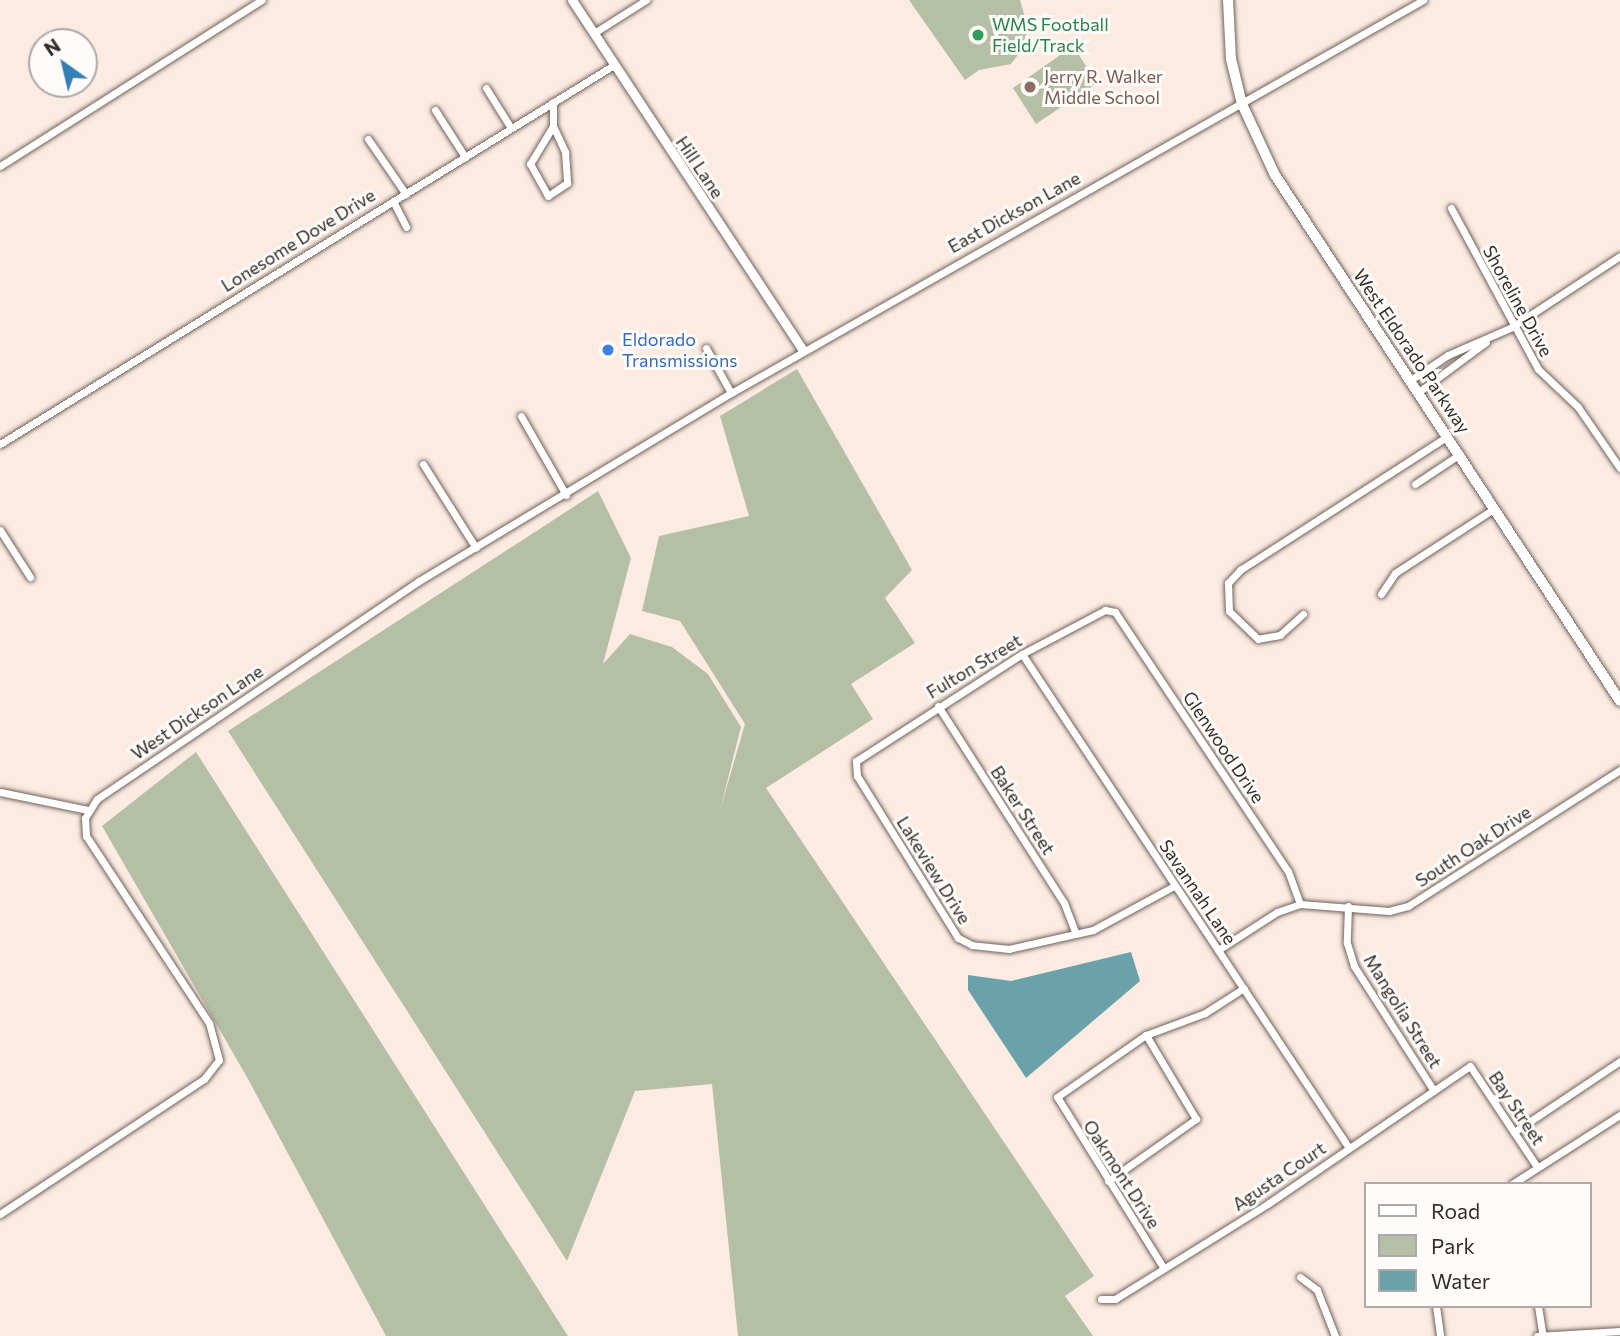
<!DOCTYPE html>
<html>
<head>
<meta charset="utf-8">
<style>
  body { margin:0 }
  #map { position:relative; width:1620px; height:1336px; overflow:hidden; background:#fbebe1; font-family:Commissioner,sans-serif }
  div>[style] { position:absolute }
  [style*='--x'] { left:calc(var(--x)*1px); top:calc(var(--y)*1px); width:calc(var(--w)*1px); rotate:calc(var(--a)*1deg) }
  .green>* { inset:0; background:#b5bfa6 }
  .water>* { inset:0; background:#6ba1aa }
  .roads { filter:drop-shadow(0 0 2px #71635b) drop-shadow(0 0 2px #71635b) }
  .minor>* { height:7px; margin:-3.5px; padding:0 3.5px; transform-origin:3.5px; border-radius:3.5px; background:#fff }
  .tertiary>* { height:9px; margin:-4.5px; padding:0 4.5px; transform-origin:4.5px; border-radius:4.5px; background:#fff }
  .primary>* { height:10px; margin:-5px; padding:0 5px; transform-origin:5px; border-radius:5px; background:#fff }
  .dots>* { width:19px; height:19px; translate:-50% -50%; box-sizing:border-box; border:4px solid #fefbf9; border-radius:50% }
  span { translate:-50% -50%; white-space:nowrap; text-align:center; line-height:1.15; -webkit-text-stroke:6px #fefbf9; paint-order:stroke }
  .leisure-label { font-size:18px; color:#27864d }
  .left { translate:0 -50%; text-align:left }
  .education-label { font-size:18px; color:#785e54 }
  .street-label { font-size:18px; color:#342e2b }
  .shop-label { font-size:18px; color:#366cbe }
  .legend { position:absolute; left:1364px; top:1182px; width:228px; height:126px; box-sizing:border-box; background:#fefbf9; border:2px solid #ada9a7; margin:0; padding:9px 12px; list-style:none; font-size:21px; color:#342e2b }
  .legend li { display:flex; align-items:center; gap:14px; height:35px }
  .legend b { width:35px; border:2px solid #ada9a7 }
  .north { position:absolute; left:28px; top:28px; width:70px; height:70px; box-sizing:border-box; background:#fefbf9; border:2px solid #ada9a7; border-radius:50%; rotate:326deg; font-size:19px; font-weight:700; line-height:28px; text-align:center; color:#342e2b }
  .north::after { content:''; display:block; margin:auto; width:24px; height:32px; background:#3480b3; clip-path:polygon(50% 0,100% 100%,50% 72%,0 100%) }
</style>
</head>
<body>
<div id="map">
  <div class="green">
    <div style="clip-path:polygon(909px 0,1020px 0,1028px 28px,1020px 52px,1011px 64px,979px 70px,965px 80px)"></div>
    <div style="clip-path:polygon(1073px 46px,1097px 83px,1036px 124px,1013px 88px)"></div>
    <div style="clip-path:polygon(797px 369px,912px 570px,885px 598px,915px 643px,851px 684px,873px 719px,766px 788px,1094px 1276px,1065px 1296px,1093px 1336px,738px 1336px,712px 1084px,635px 1091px,567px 1261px,228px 731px,598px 491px,631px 558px,603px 664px,630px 634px,672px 647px,708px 674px,741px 727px,720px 810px,745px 724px,680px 621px,642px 611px,659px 536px,749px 516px,720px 416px)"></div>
    <div style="clip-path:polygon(196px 752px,568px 1336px,386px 1336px,248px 1079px,102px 826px)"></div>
  </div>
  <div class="water">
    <div style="clip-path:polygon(1131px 952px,1140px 981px,1026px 1078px,968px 990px,968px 975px,1011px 981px)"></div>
  </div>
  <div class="roads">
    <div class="minor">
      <div style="--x:594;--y:33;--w:62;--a:-32.4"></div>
      <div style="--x:486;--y:88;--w:47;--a:58"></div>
      <div style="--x:435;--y:110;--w:56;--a:57.4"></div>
      <div style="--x:553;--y:126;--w:29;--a:65"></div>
      <div style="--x:565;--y:152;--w:31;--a:86"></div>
      <div style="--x:567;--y:183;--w:23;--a:146"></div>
      <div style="--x:548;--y:196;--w:37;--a:-119"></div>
      <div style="--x:530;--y:164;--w:44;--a:-58.8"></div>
      <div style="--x:553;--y:126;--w:24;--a:-90"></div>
      <div style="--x:368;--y:139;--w:67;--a:55.4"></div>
      <div style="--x:0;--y:166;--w:310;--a:-32.4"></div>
      <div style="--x:393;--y:201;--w:29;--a:63"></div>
      <div style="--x:1451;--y:208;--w:183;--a:61.6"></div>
      <div style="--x:1538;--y:369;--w:55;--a:43.5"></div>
      <div style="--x:1578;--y:407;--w:74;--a:55.5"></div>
      <div style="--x:706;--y:348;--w:51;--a:60.9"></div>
      <div style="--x:1412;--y:379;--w:43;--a:-33.7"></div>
      <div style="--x:1448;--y:355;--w:70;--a:-23.6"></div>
      <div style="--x:1512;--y:327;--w:129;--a:-33.3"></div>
      <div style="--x:1420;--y:391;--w:82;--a:-36.6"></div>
      <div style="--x:521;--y:416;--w:91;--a:60.3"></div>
      <div style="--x:0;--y:444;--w:722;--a:-31.69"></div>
      <div style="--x:423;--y:464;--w:99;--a:57.8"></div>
      <div style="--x:1415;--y:484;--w:54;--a:-33.7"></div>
      <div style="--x:0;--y:530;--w:56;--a:57.4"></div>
      <div style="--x:1381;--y:594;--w:25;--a:-56"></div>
      <div style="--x:1395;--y:573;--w:119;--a:-33"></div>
      <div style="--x:1303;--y:614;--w:31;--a:138"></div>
      <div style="--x:1280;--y:635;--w:22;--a:170"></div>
      <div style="--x:1258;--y:639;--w:40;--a:-136"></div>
      <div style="--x:1229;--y:611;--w:28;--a:-92"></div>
      <div style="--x:1228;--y:583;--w:18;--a:-47"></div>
      <div style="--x:1240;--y:570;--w:247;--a:-32.8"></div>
      <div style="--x:1022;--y:654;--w:592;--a:56.5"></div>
      <div style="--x:938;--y:706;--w:234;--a:57.4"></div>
      <div style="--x:1064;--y:903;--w:33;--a:69"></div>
      <div style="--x:0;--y:792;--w:90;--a:11.6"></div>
      <div style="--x:1174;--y:886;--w:92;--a:151.5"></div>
      <div style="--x:1093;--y:930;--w:86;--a:167.3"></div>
      <div style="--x:1009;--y:949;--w:37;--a:-174"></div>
      <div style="--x:972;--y:945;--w:16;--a:-153"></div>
      <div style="--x:958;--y:938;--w:191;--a:-121.9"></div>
      <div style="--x:857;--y:776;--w:15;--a:-94"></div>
      <div style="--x:856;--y:761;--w:197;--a:-32.8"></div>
      <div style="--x:1022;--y:654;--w:94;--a:-27.9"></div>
      <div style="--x:1105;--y:610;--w:10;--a:11"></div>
      <div style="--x:1115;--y:612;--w:311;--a:56.3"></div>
      <div style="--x:1288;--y:871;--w:35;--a:70"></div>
      <div style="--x:1348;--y:906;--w:37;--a:92"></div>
      <div style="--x:1347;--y:943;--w:24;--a:73"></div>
      <div style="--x:1354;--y:966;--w:148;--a:57.4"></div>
      <div style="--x:1218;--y:950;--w:70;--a:-32.8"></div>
      <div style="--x:1277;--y:912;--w:24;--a:-19"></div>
      <div style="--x:1300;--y:904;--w:89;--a:4.5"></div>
      <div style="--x:1389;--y:911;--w:20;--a:-15"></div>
      <div style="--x:1408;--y:906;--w:252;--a:-32.7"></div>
      <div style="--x:1514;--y:1132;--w:128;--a:-33.8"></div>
      <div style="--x:1108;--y:1181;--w:108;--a:-35.2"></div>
      <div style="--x:1196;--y:1119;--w:98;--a:-120.8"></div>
      <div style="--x:1512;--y:1184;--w:128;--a:-32.6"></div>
      <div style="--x:0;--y:1214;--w:245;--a:-33.5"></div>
      <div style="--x:204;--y:1079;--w:24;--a:-52"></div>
      <div style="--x:219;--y:1060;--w:38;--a:-105"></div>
      <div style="--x:209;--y:1023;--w:224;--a:-123.3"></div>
      <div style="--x:86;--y:836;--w:18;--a:-93"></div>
      <div style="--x:85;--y:818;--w:22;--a:-58"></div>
      <div style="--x:97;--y:799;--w:389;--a:-34.1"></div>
      <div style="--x:419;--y:581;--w:364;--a:-31.1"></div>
      <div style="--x:731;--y:393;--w:796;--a:-29.59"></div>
      <div style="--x:1163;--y:1267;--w:200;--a:-121.9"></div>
      <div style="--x:1057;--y:1097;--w:108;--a:-34.9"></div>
      <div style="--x:1146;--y:1035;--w:63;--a:-20.4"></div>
      <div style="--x:1205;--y:1013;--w:46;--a:-32.7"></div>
      <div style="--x:1300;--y:1277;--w:21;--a:37"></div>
      <div style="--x:1317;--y:1290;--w:49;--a:68.6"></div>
      <div style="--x:1101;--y:1299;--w:14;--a:0"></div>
      <div style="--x:1115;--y:1299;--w:181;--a:-31.9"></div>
      <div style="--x:1269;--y:1203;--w:243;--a:-34.3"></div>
      <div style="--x:1470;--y:1066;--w:121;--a:56.4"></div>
      <div style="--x:1436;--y:1306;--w:30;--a:82"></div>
      <div style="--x:1538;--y:1306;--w:30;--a:81"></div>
      <div style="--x:1537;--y:1336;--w:83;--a:-3.4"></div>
    </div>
    <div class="tertiary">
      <div style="--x:572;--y:0;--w:419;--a:56.6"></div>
    </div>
    <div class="primary">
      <div style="--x:1228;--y:0;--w:59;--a:87.1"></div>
      <div style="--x:1231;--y:59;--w:46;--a:76.3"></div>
      <div style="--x:1242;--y:104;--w:78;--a:65.1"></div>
      <div style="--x:1275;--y:175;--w:629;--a:56.74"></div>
    </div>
  </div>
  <div class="dots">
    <div style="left:978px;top:35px;background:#2e9e5b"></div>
    <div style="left:1030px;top:87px;background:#8d6e63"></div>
    <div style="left:608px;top:350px;background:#3f7fe0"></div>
  </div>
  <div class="leisure-label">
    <span class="left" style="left:992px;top:35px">WMS Football<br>Field/Track</span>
  </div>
  <div class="education-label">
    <span class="left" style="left:1044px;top:87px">Jerry R. Walker<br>Middle School</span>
  </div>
  <div class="street-label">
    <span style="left:700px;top:167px;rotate:56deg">Hill Lane</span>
    <span style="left:1014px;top:212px;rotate:-29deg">East Dickson Lane</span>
    <span style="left:298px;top:240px;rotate:-32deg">Lonesome Dove Drive</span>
    <span style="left:1518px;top:301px;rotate:61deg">Shoreline Drive</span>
    <span style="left:1412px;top:351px;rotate:56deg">West Eldorado Parkway</span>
    <span style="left:974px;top:666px;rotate:-31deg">Fulton Street</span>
    <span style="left:197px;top:712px;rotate:-34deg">West Dickson Lane</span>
    <span style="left:1224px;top:747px;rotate:56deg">Glenwood Drive</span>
    <span style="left:1023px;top:810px;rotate:57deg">Baker Street</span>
    <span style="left:1473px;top:846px;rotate:-33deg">South Oak Drive</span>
    <span style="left:934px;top:870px;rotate:58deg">Lakeview Drive</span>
    <span style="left:1198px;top:892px;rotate:56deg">Savannah Lane</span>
    <span style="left:1403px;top:1011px;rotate:58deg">Mangolia Street</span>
    <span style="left:1517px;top:1108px;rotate:56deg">Bay Street</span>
    <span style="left:1122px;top:1174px;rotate:57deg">Oakmont Drive</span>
    <span style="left:1279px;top:1176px;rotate:-34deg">Agusta Court</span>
  </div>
  <div class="shop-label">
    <span class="left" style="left:622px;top:350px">Eldorado<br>Transmissions</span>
  </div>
  <ul class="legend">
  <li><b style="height:9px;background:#fff"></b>Road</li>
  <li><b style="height:19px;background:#b5bfa6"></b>Park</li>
  <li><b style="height:19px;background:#6ba1aa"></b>Water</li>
  </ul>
  <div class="north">N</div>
</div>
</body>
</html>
